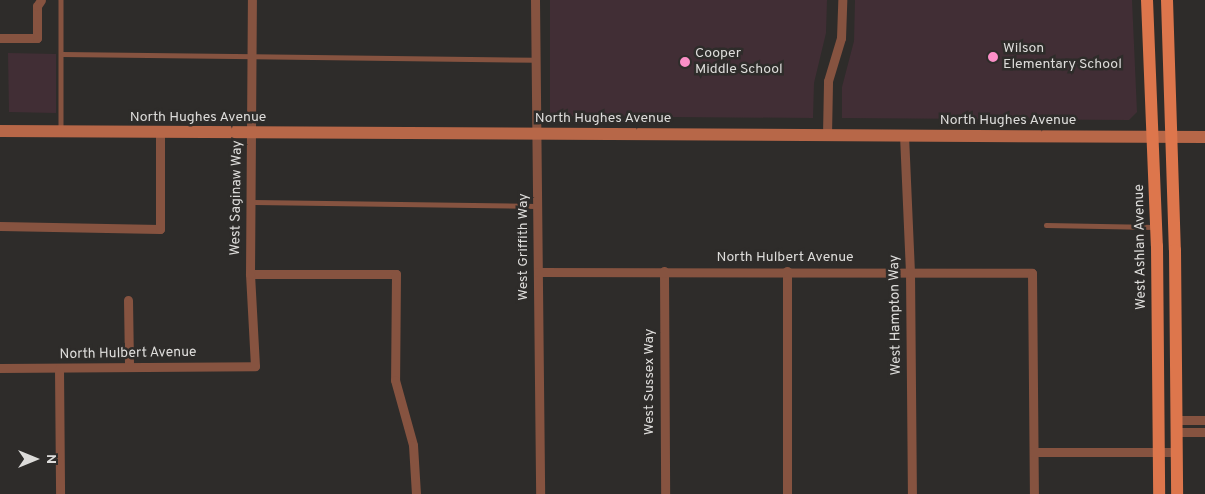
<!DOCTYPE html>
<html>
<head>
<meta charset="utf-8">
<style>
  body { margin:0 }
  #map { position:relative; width:1205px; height:494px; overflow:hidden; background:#2e2c2a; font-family:Overpass,sans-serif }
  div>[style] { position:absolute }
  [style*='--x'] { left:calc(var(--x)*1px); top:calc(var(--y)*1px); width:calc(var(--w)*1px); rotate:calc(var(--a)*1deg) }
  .education>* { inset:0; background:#412e35 }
  .lane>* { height:4.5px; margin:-2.25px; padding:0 2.25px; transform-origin:2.25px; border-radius:2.25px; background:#865340 }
  .street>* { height:9px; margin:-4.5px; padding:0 4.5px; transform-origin:4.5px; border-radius:4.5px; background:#865340 }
  .secondary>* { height:12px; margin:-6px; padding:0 6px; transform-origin:6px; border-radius:6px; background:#b76748 }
  .primary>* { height:12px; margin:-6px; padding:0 6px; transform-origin:6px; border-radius:6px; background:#dd764c }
  .dots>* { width:14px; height:14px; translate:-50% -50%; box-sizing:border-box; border:2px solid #2e2c2a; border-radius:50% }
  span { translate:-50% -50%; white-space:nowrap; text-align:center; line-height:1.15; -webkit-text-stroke:5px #2e2c2a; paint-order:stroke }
  .poi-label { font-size:14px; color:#dddcda }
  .left { translate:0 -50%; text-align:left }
  .street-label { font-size:14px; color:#dddcda }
  .north { position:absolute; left:10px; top:434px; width:50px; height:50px; -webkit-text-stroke:4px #2e2c2a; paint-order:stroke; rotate:90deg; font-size:14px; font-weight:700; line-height:20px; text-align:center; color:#dddcda }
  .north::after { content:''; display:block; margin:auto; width:18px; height:22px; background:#dddcda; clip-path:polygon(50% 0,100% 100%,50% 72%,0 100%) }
</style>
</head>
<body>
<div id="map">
  <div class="education">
    <div style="clip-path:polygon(550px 0,827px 0,826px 33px,814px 83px,813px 118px,550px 116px)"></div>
    <div style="clip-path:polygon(855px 0,1132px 0,1137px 112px,1129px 120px,842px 118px,842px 87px,854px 41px)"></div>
    <div style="clip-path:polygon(8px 53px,56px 54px,56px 113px,9px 112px)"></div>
  </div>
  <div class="lane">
    <div style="--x:61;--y:0;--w:129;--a:90"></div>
    <div style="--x:62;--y:54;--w:474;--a:0.7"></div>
    <div style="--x:251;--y:202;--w:285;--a:0.8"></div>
    <div style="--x:1046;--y:225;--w:109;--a:1.1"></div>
  </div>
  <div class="street">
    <div style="--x:535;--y:0;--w:494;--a:89.4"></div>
    <div style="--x:0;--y:38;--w:37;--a:0"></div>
    <div style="--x:37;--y:38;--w:32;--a:-90"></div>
    <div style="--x:37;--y:6;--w:7;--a:-56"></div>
    <div style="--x:827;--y:135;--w:54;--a:-88.9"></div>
    <div style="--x:828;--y:81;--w:45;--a:-73.2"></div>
    <div style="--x:841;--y:38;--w:38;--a:-88"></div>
    <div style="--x:904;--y:135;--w:137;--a:87.5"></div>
    <div style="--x:910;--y:272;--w:222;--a:89.5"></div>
    <div style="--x:0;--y:226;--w:160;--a:1.1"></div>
    <div style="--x:160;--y:229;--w:95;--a:-90"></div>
    <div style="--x:664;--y:271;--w:223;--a:89.7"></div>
    <div style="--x:787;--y:271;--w:223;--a:90"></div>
    <div style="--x:538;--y:272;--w:494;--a:0.1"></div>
    <div style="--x:1032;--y:273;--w:221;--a:89.5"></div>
    <div style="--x:250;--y:274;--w:146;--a:0"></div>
    <div style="--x:396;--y:274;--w:106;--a:90.5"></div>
    <div style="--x:395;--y:380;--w:67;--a:74.5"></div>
    <div style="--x:413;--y:445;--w:49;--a:86.5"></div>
    <div style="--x:128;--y:300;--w:67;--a:89.1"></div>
    <div style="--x:0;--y:368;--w:255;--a:-0.4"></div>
    <div style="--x:255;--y:366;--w:92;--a:-93.1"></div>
    <div style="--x:250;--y:274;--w:274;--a:-89.6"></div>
    <div style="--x:59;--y:369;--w:125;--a:89.5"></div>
    <div style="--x:1177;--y:420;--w:28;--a:0"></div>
    <div style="--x:1177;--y:432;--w:28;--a:0"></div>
    <div style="--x:1034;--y:452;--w:143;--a:0"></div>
  </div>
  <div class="secondary">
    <div style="--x:0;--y:131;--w:1205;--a:0.29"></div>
  </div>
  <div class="primary">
    <div style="--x:1147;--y:0;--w:246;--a:87.7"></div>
    <div style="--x:1157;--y:246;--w:248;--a:89.5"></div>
    <div style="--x:1167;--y:0;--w:250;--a:88.2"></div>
    <div style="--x:1175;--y:250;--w:244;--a:89.5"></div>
  </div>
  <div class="dots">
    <div style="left:993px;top:57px;background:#fa8fc7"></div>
    <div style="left:685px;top:62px;background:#fa8fc7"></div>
  </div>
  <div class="poi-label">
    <span class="left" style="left:1003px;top:57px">Wilson<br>Elementary School</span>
    <span class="left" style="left:695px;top:62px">Cooper<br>Middle School</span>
  </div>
  <div class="street-label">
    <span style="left:198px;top:118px">North Hughes Avenue</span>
    <span style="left:603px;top:119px">North Hughes Avenue</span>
    <span style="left:1008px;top:121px">North Hughes Avenue</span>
    <span style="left:237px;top:198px;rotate:-89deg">West Saginaw Way</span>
    <span style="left:524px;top:247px;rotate:-90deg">West Griffith Way</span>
    <span style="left:1141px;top:247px;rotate:-91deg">West Ashlan Avenue</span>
    <span style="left:785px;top:258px">North Hulbert Avenue</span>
    <span style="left:896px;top:315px;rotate:-91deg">West Hampton Way</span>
    <span style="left:128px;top:354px;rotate:-1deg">North Hulbert Avenue</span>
    <span style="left:650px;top:382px;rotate:-90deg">West Sussex Way</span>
  </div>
  <div class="north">N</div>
</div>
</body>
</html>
